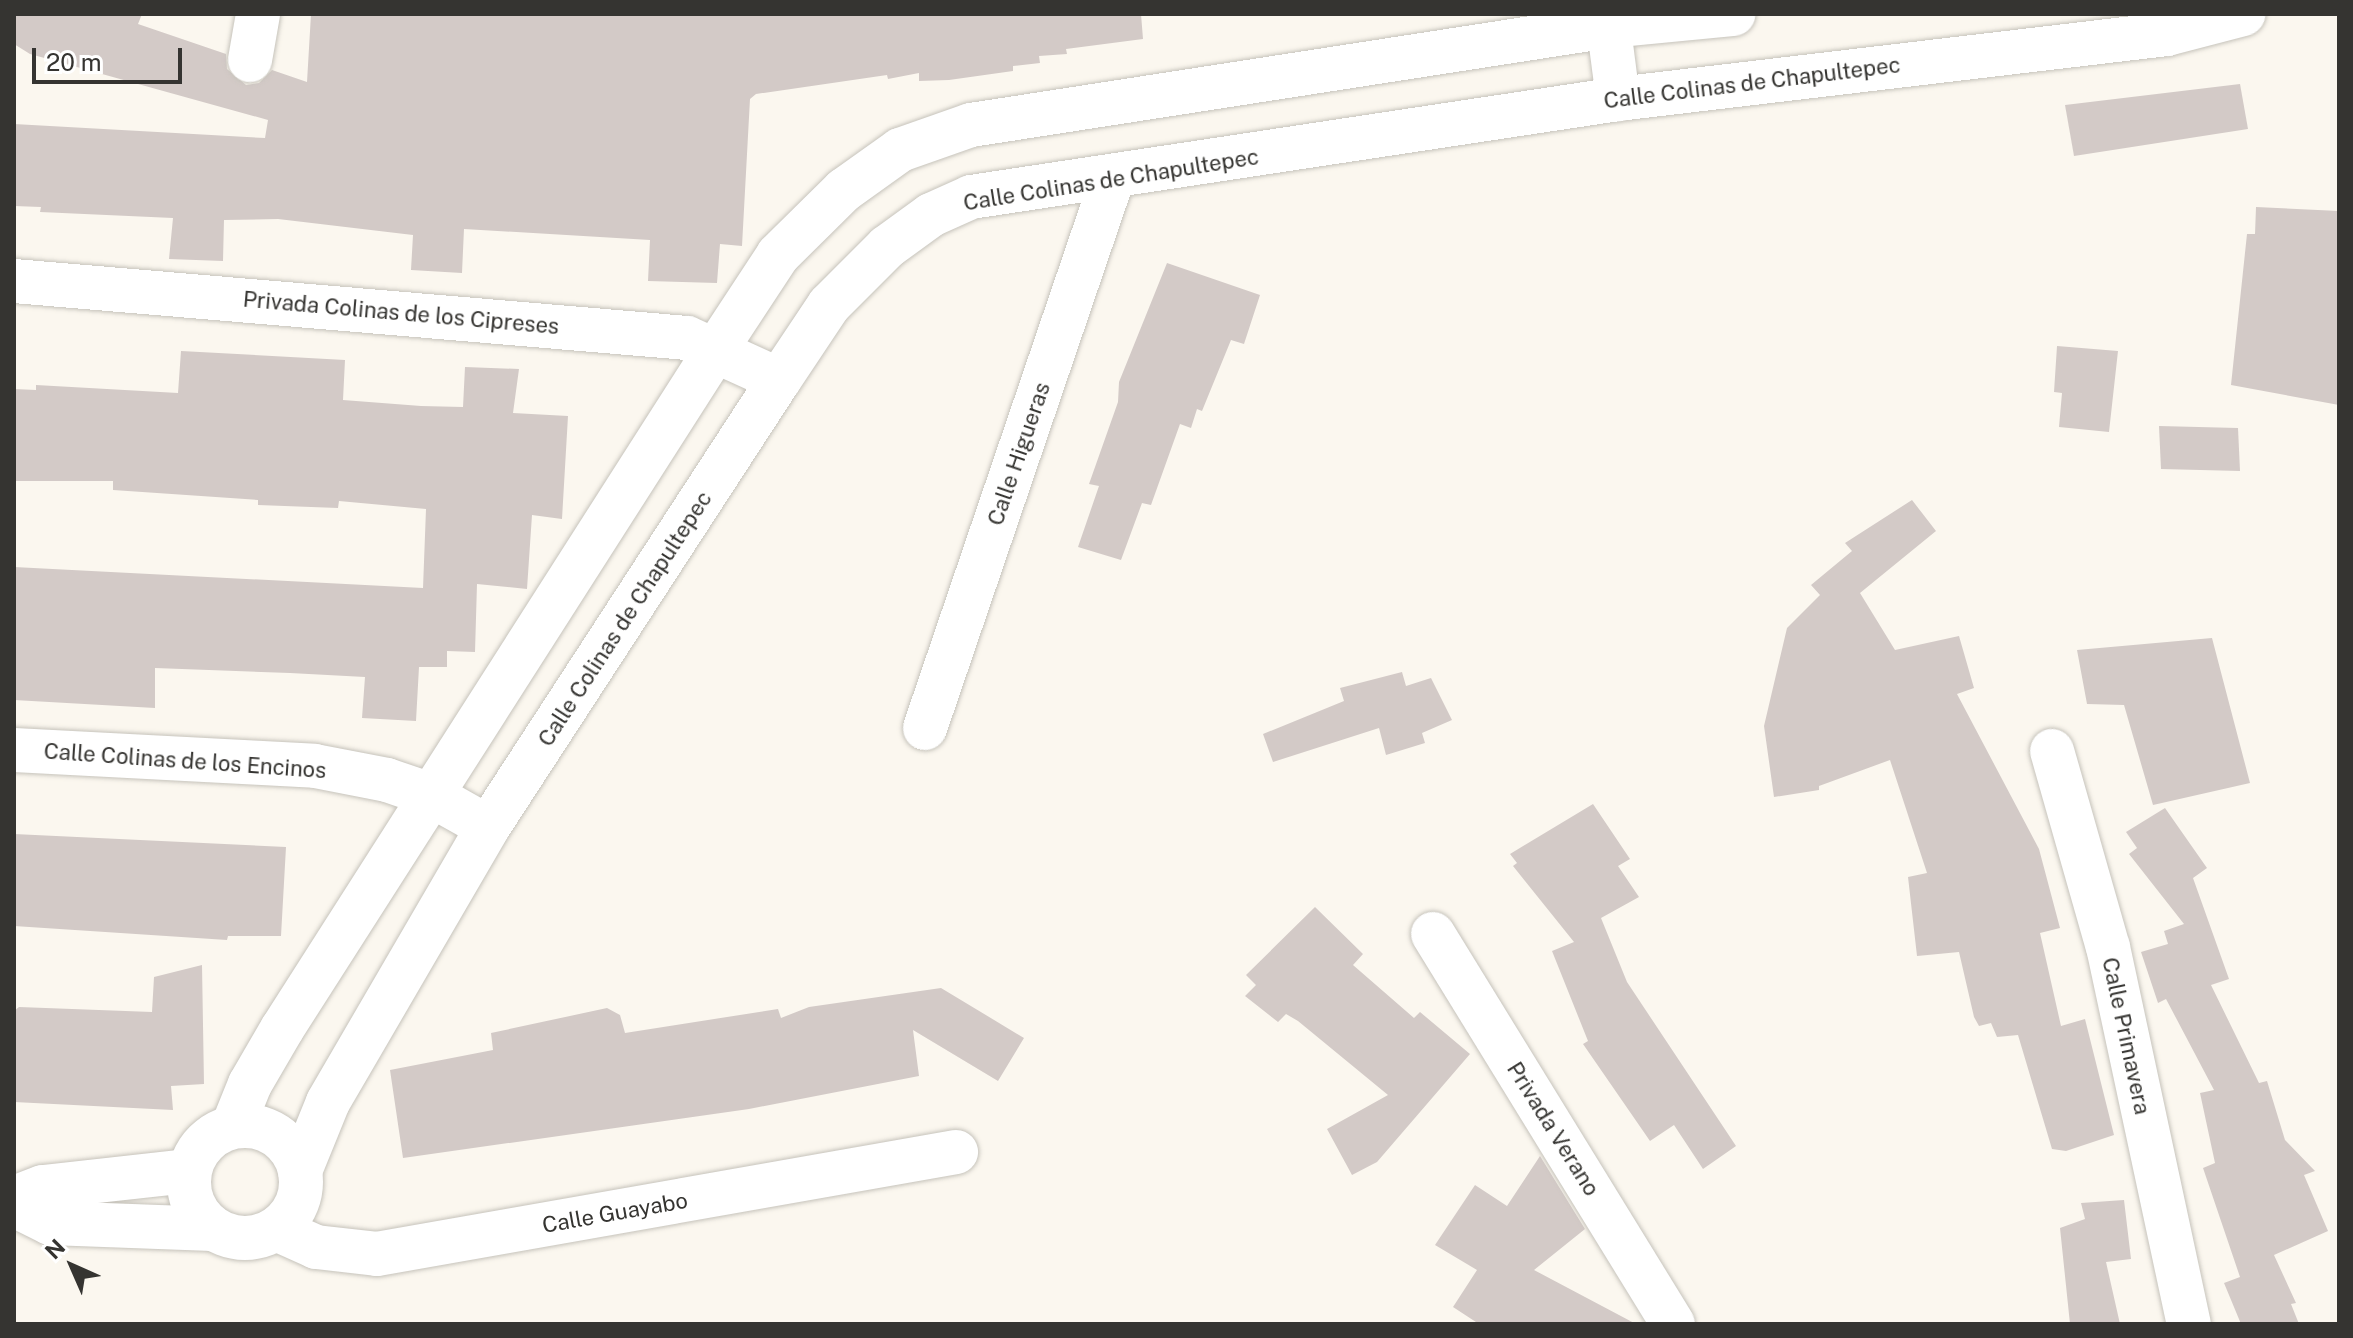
<!DOCTYPE html>
<html>
<head>
<meta charset="utf-8">
<style>
  body { margin:0 }
  #map { position:relative; width:2353px; height:1338px; overflow:hidden; background:#fbf7ef; font-family:"Public Sans",sans-serif }
  div>[style] { position:absolute }
  [style*='--x'] { left:calc(var(--x)*1px); top:calc(var(--y)*1px); width:calc(var(--w)*1px); rotate:calc(var(--a)*1deg) }
  .building>* { inset:0; background:#d3cac7 }
  .roads { filter:drop-shadow(0 0 2px #c6c3bb) drop-shadow(0 0 2px #c6c3bb) }
  .minor>* { height:44px; margin:-22px; padding:0 22px; transform-origin:22px; border-radius:22px; background:#fff }
  .tertiary>* { height:44px; margin:-22px; padding:0 22px; transform-origin:22px; border-radius:22px; background:#fff }
  .tertiary>.ring { margin:-22px; padding:0; box-sizing:content-box; background:none; border:44px solid #fff; border-radius:50% }
  span { translate:-50% -50%; white-space:nowrap; text-align:center; line-height:1.15; -webkit-text-stroke:8px #fff; paint-order:stroke }
  .street-label { font-size:22px; color:#353431 }
  .frame { position:absolute; inset:0; border:16px solid #353431; pointer-events:none }
  .north { position:absolute; left:32px; top:1226px; width:80px; height:80px; -webkit-text-stroke:6px #fff; paint-order:stroke; rotate:315deg; font-size:22px; font-weight:700; line-height:32px; text-align:center; color:#353431 }
  .north::after { content:''; display:block; margin:auto; width:28px; height:36px; background:#353431; clip-path:polygon(50% 0,100% 100%,50% 72%,0 100%) }
  .scale { position:absolute; left:32px; top:48px; width:150px; height:36px; box-sizing:border-box; border:4px solid #353431; border-top:0; padding-left:10px; font-size:24px; line-height:28px; white-space:nowrap; color:#353431; -webkit-text-stroke:6px #fff; paint-order:stroke }
</style>
</head>
<body>
<div id="map">
  <div class="building">
    <div style="clip-path:polygon(14px 14px,142px 14px,138px 24px,226px 54px,227px 69px,246px 85px,259px 83px,272px 70px,307px 82px,311px 14px,1141px 14px,1143px 39px,1066px 49px,1067px 54px,1039px 56px,1040px 63px,1013px 66px,1013px 71px,949px 80px,919px 81px,919px 73px,888px 79px,887px 75px,756px 94px,750px 99px,742px 246px,720px 244px,717px 283px,648px 281px,650px 240px,464px 229px,462px 273px,411px 270px,413px 235px,278px 219px,224px 220px,223px 261px,169px 259px,173px 218px,40px 212px,41px 207px,14px 206px,14px 124px,265px 138px,268px 120px,30px 54px,14px 44px)"></div>
    <div style="clip-path:polygon(2240px 84px,2248px 129px,2074px 156px,2065px 105px)"></div>
    <div style="clip-path:polygon(2256px 207px,2339px 211px,2339px 405px,2231px 385px,2247px 234px,2255px 234px)"></div>
    <div style="clip-path:polygon(1167px 263px,1260px 295px,1244px 344px,1231px 340px,1202px 411px,1197px 409px,1191px 428px,1180px 424px,1151px 505px,1142px 503px,1121px 560px,1078px 547px,1099px 486px,1089px 484px,1118px 402px,1119px 382px)"></div>
    <div style="clip-path:polygon(2057px 346px,2118px 351px,2109px 432px,2059px 427px,2062px 393px,2054px 392px)"></div>
    <div style="clip-path:polygon(181px 351px,345px 360px,343px 400px,421px 406px,463px 407px,465px 367px,519px 369px,513px 413px,568px 416px,562px 519px,532px 515px,527px 589px,477px 584px,475px 652px,447px 651px,447px 667px,419px 667px,416px 721px,362px 718px,365px 677px,290px 673px,155px 668px,155px 708px,14px 700px,14px 567px,423px 588px,426px 509px,339px 501px,338px 508px,258px 505px,258px 500px,113px 490px,113px 481px,14px 481px,14px 389px,36px 390px,36px 385px,178px 393px)"></div>
    <div style="clip-path:polygon(2159px 426px,2238px 428px,2240px 471px,2161px 469px)"></div>
    <div style="clip-path:polygon(1912px 500px,1936px 531px,1860px 593px,1895px 650px,1959px 636px,1974px 688px,1957px 694px,2039px 849px,2060px 928px,2040px 933px,2061px 1026px,2085px 1019px,2114px 1135px,2066px 1151px,2052px 1149px,2018px 1035px,1997px 1037px,1991px 1023px,1979px 1026px,1974px 1017px,1959px 952px,1917px 956px,1908px 877px,1927px 873px,1890px 760px,1819px 786px,1819px 790px,1774px 797px,1764px 726px,1787px 628px,1820px 595px,1811px 585px,1852px 551px,1845px 543px)"></div>
    <div style="clip-path:polygon(2212px 638px,2250px 783px,2153px 805px,2124px 705px,2087px 704px,2077px 650px)"></div>
    <div style="clip-path:polygon(1402px 672px,1406px 686px,1431px 678px,1452px 720px,1422px 733px,1425px 743px,1386px 755px,1379px 728px,1273px 762px,1263px 734px,1344px 701px,1340px 688px)"></div>
    <div style="clip-path:polygon(1593px 804px,1630px 859px,1618px 866px,1639px 897px,1601px 918px,1627px 982px,1736px 1146px,1703px 1169px,1674px 1125px,1650px 1141px,1583px 1044px,1588px 1041px,1552px 951px,1574px 942px,1513px 866px,1517px 863px,1510px 854px)"></div>
    <div style="clip-path:polygon(2165px 808px,2207px 868px,2193px 878px,2229px 979px,2211px 985px,2259px 1083px,2267px 1081px,2285px 1140px,2315px 1171px,2304px 1175px,2328px 1231px,2274px 1255px,2296px 1303px,2291px 1304px,2299px 1324px,2241px 1324px,2224px 1283px,2240px 1277px,2203px 1168px,2215px 1163px,2200px 1093px,2214px 1090px,2166px 999px,2158px 1003px,2141px 952px,2168px 944px,2164px 931px,2184px 924px,2129px 854px,2137px 848px,2126px 832px)"></div>
    <div style="clip-path:polygon(14px 834px,286px 847px,281px 936px,228px 936px,227px 940px,14px 926px)"></div>
    <div style="clip-path:polygon(1315px 907px,1363px 954px,1353px 965px,1414px 1018px,1420px 1012px,1470px 1054px,1377px 1162px,1352px 1175px,1327px 1129px,1388px 1095px,1298px 1021px,1286px 1014px,1278px 1022px,1245px 996px,1256px 985px,1246px 975px)"></div>
    <div style="clip-path:polygon(202px 965px,204px 1084px,171px 1086px,173px 1110px,14px 1102px,14px 1011px,19px 1007px,152px 1012px,154px 977px)"></div>
    <div style="clip-path:polygon(941px 988px,1024px 1038px,998px 1081px,913px 1030px,919px 1076px,749px 1109px,403px 1158px,390px 1070px,493px 1050px,491px 1033px,607px 1008px,620px 1015px,625px 1033px,778px 1009px,781px 1018px,809px 1007px)"></div>
    <div style="clip-path:polygon(1540px 1156px,1585px 1229px,1534px 1270px,1636px 1324px,1479px 1324px,1453px 1307px,1477px 1270px,1435px 1245px,1475px 1185px,1507px 1206px)"></div>
    <div style="clip-path:polygon(2124px 1200px,2131px 1259px,2106px 1262px,2120px 1324px,2070px 1324px,2060px 1228px,2085px 1219px,2081px 1203px)"></div>
  </div>
  <div class="roads">
    <div class="minor">
      <div style="--x:1607;--y:14;--w:86;--a:82.6"></div>
      <div style="--x:250;--y:60;--w:47;--a:-80.1"></div>
      <div style="--x:14;--y:281;--w:675;--a:4.84"></div>
      <div style="--x:687;--y:338;--w:101;--a:24.5"></div>
      <div style="--x:925;--y:728;--w:579;--a:-71.16"></div>
      <div style="--x:14;--y:750;--w:301;--a:3"></div>
      <div style="--x:315;--y:766;--w:73;--a:11"></div>
      <div style="--x:387;--y:780;--w:46;--a:18.8"></div>
      <div style="--x:431;--y:795;--w:65;--a:29.3"></div>
      <div style="--x:2052;--y:751;--w:204;--a:74.1"></div>
      <div style="--x:2108;--y:947;--w:386;--a:77.9"></div>
      <div style="--x:1433;--y:934;--w:458;--a:58.4"></div>
      <div style="--x:276;--y:1229;--w:44;--a:24.2"></div>
      <div style="--x:316;--y:1247;--w:61;--a:6.5"></div>
      <div style="--x:377;--y:1254;--w:588;--a:-9.99"></div>
    </div>
    <div class="tertiary">
      <div class="ring" style="left:189px;top:1126px;width:68px;height:68px"></div>
      <div style="--x:233;--y:1126;--w:45;--a:-68"></div>
      <div style="--x:250;--y:1084;--w:64;--a:-59.8"></div>
      <div style="--x:282;--y:1029;--w:808;--a:-57.43"></div>
      <div style="--x:717;--y:348;--w:111;--a:-56.7"></div>
      <div style="--x:778;--y:255;--w:93;--a:-44.6"></div>
      <div style="--x:844;--y:190;--w:69;--a:-35.5"></div>
      <div style="--x:900;--y:150;--w:75;--a:-19.4"></div>
      <div style="--x:971;--y:125;--w:646;--a:-8.82"></div>
      <div style="--x:1609;--y:26;--w:125;--a:-5.5"></div>
      <div style="--x:300;--y:1171;--w:74;--a:-67.9"></div>
      <div style="--x:328;--y:1102;--w:318;--a:-59.8"></div>
      <div style="--x:488;--y:827;--w:533;--a:-56.94"></div>
      <div style="--x:779;--y:380;--w:90;--a:-56.3"></div>
      <div style="--x:829;--y:305;--w:82;--a:-45"></div>
      <div style="--x:887;--y:247;--w:54;--a:-36"></div>
      <div style="--x:931;--y:215;--w:44;--a:-24.2"></div>
      <div style="--x:971;--y:197;--w:654;--a:-8.61"></div>
      <div style="--x:1618;--y:99;--w:553;--a:-6.75"></div>
      <div style="--x:2167;--y:34;--w:79;--a:-14.7"></div>
      <div style="--x:14;--y:1198;--w:31;--a:-21"></div>
      <div style="--x:43;--y:1187;--w:147;--a:-6.3"></div>
      <div style="--x:14;--y:1205;--w:40;--a:26.6"></div>
      <div style="--x:50;--y:1223;--w:163;--a:2.1"></div>
    </div>
  </div>
  <div class="street-label">
    <span style="left:1752px;top:83px;rotate:-7deg">Calle Colinas de Chapultepec</span>
    <span style="left:1111px;top:180px;rotate:-9deg">Calle Colinas de Chapultepec</span>
    <span style="left:401px;top:313px;rotate:5deg">Privada Colinas de los Cipreses</span>
    <span style="left:1019px;top:454px;rotate:-71deg">Calle Higueras</span>
    <span style="left:625px;top:619px;rotate:-57deg">Calle Colinas de Chapultepec</span>
    <span style="left:185px;top:761px;rotate:4deg">Calle Colinas de los Encinos</span>
    <span style="left:2126px;top:1036px;rotate:78deg">Calle Primavera</span>
    <span style="left:1553px;top:1129px;rotate:58deg">Privada Verano</span>
    <span style="left:615px;top:1213px;rotate:-10deg">Calle Guayabo</span>
  </div>
  <div class="frame"></div>
  <div class="north">N</div>
  <div class="scale">20 m</div>
</div>
</body>
</html>
